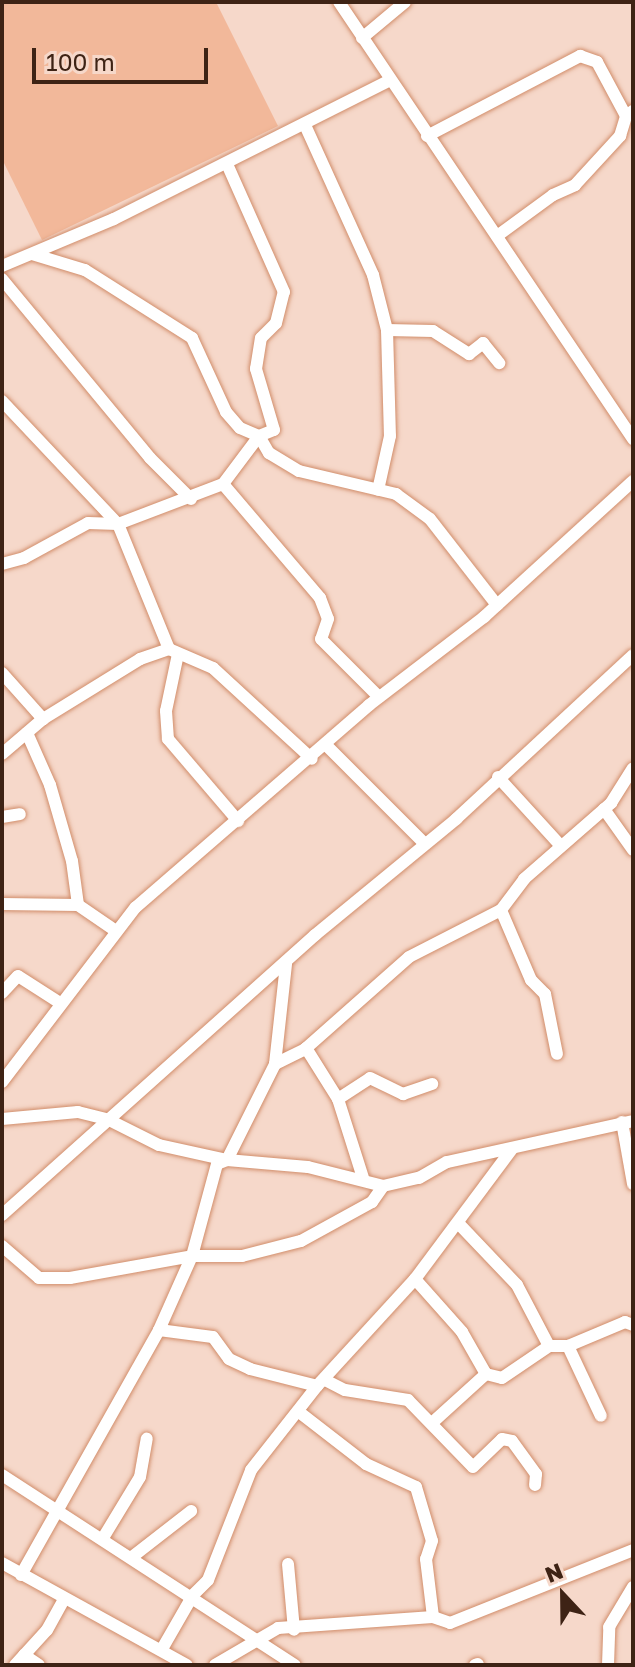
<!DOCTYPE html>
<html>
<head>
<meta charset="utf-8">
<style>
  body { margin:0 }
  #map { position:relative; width:635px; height:1667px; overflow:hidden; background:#f6d8ca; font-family:"Golos Text",sans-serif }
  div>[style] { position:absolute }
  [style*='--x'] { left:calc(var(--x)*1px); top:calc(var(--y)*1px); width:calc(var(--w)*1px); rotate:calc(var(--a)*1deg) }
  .green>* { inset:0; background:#f2b89a }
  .roads { filter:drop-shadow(0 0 2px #d18d6a) drop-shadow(0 0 2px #d18d6a) }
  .minor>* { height:12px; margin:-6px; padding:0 6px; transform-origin:6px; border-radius:6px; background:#fff }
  span { translate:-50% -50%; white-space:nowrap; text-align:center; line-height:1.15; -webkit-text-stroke:6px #f6d8ca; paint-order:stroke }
  .frame { position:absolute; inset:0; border:4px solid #3e2315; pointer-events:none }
  .north { position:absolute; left:523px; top:1555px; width:80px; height:80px; -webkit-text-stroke:6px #f6d8ca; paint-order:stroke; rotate:338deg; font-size:22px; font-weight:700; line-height:32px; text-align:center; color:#3e2315 }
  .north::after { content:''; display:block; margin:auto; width:28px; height:36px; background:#3e2315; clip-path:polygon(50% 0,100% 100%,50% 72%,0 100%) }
  .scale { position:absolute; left:32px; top:48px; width:176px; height:36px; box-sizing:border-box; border:4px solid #3e2315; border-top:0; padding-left:10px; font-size:24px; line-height:28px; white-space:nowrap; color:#3e2315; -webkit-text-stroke:6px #f6d8ca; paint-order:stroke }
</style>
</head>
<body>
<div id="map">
  <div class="green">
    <div style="clip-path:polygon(2px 2px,216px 2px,278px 126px,42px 240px,2px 159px)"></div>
  </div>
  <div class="roads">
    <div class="minor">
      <div style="--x:339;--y:2;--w:527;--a:56.07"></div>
      <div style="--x:362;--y:38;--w:56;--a:-39.9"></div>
      <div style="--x:305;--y:125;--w:165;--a:65.6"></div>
      <div style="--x:373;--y:275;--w:57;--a:75.7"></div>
      <div style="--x:387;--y:330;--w:106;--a:88.4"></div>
      <div style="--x:390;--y:436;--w:55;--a:102.5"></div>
      <div style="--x:427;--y:136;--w:173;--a:-27.6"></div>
      <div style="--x:580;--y:56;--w:18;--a:19"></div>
      <div style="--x:597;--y:62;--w:61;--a:61.8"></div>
      <div style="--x:626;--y:116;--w:9;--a:-36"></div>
      <div style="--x:497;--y:236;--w:69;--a:-36.2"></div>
      <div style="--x:553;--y:195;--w:24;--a:-24"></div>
      <div style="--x:575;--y:185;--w:67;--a:-47.4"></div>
      <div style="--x:620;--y:136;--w:21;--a:-73"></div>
      <div style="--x:32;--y:254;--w:55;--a:16.8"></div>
      <div style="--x:85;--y:270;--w:127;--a:32.4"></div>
      <div style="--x:192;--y:338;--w:81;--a:65.3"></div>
      <div style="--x:226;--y:412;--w:21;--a:49"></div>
      <div style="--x:240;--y:428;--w:21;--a:23"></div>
      <div style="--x:259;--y:436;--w:20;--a:60"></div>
      <div style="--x:269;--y:453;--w:35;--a:31"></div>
      <div style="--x:299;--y:471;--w:100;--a:13.3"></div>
      <div style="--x:396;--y:494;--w:42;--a:36.3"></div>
      <div style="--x:430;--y:519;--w:109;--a:52.1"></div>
      <div style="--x:2;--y:266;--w:121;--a:-22.8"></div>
      <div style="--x:114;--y:219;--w:307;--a:-26.7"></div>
      <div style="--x:2;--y:279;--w:232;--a:50.4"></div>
      <div style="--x:150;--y:458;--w:58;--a:45"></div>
      <div style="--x:387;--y:330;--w:46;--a:1.2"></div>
      <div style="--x:433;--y:331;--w:43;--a:32.6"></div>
      <div style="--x:469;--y:354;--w:18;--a:-38"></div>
      <div style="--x:483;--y:343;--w:26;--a:51"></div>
      <div style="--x:2;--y:401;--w:169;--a:46.7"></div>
      <div style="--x:118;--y:524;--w:135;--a:67.8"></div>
      <div style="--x:169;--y:649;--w:48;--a:23.4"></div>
      <div style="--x:213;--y:668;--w:134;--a:42.6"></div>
      <div style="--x:223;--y:484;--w:60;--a:-53.1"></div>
      <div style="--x:259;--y:436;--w:16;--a:-22"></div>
      <div style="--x:274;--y:430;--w:64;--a:-106.4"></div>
      <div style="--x:256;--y:369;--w:31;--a:-81"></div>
      <div style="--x:261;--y:338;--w:21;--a:-45"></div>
      <div style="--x:276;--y:323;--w:32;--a:-76"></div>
      <div style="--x:284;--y:292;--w:140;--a:-114"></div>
      <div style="--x:2;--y:564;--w:23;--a:-15"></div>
      <div style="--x:24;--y:558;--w:73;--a:-28.7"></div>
      <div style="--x:88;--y:523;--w:30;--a:2"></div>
      <div style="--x:118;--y:524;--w:112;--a:-20.9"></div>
      <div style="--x:223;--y:484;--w:150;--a:49.6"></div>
      <div style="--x:320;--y:598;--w:22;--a:69"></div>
      <div style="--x:328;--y:619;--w:21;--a:109"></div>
      <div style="--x:321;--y:639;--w:82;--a:45"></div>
      <div style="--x:178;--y:654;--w:58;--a:101.9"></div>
      <div style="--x:166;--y:711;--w:28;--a:86"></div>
      <div style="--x:168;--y:739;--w:108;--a:49.5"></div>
      <div style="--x:2;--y:673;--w:62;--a:48.3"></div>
      <div style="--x:27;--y:733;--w:57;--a:66.1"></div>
      <div style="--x:50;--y:785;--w:79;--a:73.9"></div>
      <div style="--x:72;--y:861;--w:44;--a:82.2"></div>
      <div style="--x:78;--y:905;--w:46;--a:34.4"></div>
      <div style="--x:326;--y:745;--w:140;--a:45"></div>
      <div style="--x:2;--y:754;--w:54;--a:-40.5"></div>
      <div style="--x:43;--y:719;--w:114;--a:-31.7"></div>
      <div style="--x:140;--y:659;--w:31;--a:-19"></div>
      <div style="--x:498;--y:777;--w:93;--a:47.6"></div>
      <div style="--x:604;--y:809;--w:50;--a:54.7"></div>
      <div style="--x:2;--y:817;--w:18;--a:-9"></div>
      <div style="--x:2;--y:904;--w:76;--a:0.8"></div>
      <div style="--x:501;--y:910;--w:76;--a:66.8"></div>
      <div style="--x:531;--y:980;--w:20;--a:45"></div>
      <div style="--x:545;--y:994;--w:61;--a:78.7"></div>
      <div style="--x:2;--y:993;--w:23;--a:-47"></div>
      <div style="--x:18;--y:976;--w:50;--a:32.7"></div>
      <div style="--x:306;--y:1048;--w:60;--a:57.9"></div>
      <div style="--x:338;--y:1099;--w:83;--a:72.4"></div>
      <div style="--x:275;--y:1064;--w:32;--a:-26"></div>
      <div style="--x:304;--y:1050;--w:140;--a:-41.5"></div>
      <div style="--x:409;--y:957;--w:103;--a:-27.1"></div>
      <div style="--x:501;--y:910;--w:39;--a:-53"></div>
      <div style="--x:524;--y:879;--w:116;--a:-41.1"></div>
      <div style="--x:611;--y:803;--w:41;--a:-57.8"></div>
      <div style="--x:2;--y:1082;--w:220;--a:-52.6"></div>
      <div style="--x:136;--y:907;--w:308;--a:-40.9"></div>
      <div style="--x:369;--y:705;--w:145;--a:-37.4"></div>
      <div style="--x:484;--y:617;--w:202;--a:-42.4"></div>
      <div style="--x:338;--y:1099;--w:38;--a:-33"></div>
      <div style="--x:370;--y:1078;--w:37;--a:26"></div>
      <div style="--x:403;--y:1094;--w:31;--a:-19"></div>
      <div style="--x:2;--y:1119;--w:76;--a:-5.3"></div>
      <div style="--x:78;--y:1112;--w:32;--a:14"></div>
      <div style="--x:109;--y:1120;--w:56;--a:26.6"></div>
      <div style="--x:159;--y:1145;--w:70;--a:12.4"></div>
      <div style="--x:227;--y:1160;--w:81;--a:4.9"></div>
      <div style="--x:308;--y:1167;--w:77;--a:14.2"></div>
      <div style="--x:622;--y:1122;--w:63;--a:79.9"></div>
      <div style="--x:2;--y:1215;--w:420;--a:-41.8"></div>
      <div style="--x:315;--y:935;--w:183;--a:-39.4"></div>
      <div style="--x:456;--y:819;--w:241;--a:-42.8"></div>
      <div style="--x:459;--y:1224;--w:84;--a:46.4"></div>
      <div style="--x:517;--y:1285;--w:69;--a:62.3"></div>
      <div style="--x:2;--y:1246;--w:49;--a:40.9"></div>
      <div style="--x:39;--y:1278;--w:31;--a:0"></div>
      <div style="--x:70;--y:1278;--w:124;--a:-10.2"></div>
      <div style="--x:192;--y:1256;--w:50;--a:0"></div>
      <div style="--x:242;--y:1256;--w:61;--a:-14.3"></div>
      <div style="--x:301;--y:1241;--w:81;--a:-28.8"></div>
      <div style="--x:372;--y:1202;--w:19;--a:-55"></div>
      <div style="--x:383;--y:1186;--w:37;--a:-13"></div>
      <div style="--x:419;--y:1178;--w:32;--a:-30"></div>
      <div style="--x:447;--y:1162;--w:190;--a:-12.4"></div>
      <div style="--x:415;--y:1279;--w:71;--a:48.4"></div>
      <div style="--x:462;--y:1332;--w:48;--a:60.3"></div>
      <div style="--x:159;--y:1330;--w:54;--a:7.4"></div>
      <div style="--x:213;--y:1337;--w:27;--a:54"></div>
      <div style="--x:229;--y:1359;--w:23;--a:25"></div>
      <div style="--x:250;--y:1369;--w:69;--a:14.2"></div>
      <div style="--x:568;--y:1346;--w:77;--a:64.8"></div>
      <div style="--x:327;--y:1381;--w:20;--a:27"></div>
      <div style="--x:345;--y:1390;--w:64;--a:9"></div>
      <div style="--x:408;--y:1400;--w:93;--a:45.9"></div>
      <div style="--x:473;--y:1467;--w:40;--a:-44"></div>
      <div style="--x:502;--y:1439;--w:10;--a:11"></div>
      <div style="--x:512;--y:1441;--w:41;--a:54"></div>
      <div style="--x:536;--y:1474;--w:11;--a:95"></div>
      <div style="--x:299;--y:1412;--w:85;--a:37.8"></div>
      <div style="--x:366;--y:1464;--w:55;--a:24.7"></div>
      <div style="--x:416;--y:1487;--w:56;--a:73.5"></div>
      <div style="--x:432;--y:1541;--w:19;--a:108"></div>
      <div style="--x:426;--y:1559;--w:58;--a:83.1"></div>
      <div style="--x:433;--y:1422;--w:72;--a:-42.2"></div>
      <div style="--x:486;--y:1374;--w:16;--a:14"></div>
      <div style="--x:502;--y:1378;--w:57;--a:-34.2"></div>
      <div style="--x:549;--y:1346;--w:19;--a:0"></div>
      <div style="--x:568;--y:1346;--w:62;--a:-22.8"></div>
      <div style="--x:625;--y:1322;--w:9;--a:21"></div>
      <div style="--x:2;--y:1475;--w:349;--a:33"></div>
      <div style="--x:103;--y:1538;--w:71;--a:-58.8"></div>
      <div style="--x:140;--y:1477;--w:39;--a:-80"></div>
      <div style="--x:132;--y:1557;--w:75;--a:-37.9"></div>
      <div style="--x:2;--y:1563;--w:211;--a:28.9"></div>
      <div style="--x:288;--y:1564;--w:66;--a:84.8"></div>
      <div style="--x:21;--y:1575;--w:281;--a:-60.6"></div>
      <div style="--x:159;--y:1330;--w:81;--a:-66"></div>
      <div style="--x:192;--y:1256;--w:95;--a:-74.8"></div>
      <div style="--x:217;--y:1164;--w:11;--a:-22"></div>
      <div style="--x:227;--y:1160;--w:107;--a:-63.4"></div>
      <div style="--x:275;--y:1064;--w:101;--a:-83.7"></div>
      <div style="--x:162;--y:1649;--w:62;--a:-60.1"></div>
      <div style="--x:193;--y:1595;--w:21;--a:-45"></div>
      <div style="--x:208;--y:1580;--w:118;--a:-68.6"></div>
      <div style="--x:251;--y:1470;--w:107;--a:-51.8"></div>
      <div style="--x:317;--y:1386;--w:145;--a:-47.5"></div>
      <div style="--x:415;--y:1279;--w:162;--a:-53.3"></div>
      <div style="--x:24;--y:1655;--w:18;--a:34"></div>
      <div style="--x:15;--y:1665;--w:47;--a:-47.6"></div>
      <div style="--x:47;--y:1630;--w:35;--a:-61"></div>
      <div style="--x:215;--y:1665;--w:73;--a:-30.4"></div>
      <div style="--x:278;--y:1628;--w:155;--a:-4.1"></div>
      <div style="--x:433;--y:1617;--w:18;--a:19"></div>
      <div style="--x:450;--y:1623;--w:197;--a:-21.7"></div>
      <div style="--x:475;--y:1665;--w:3;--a:-18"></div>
      <div style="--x:608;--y:1665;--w:38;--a:-88"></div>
      <div style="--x:609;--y:1627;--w:47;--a:-59"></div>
    </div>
  </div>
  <div class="frame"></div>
  <div class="north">N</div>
  <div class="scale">100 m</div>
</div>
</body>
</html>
